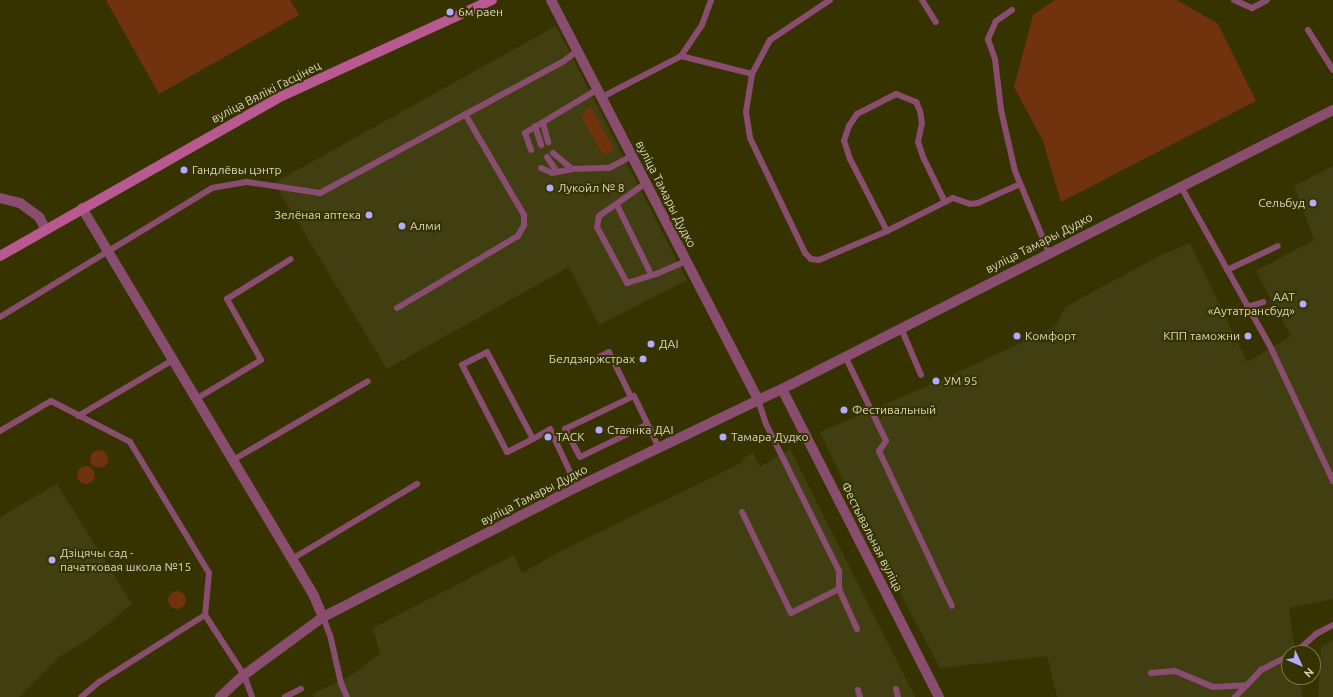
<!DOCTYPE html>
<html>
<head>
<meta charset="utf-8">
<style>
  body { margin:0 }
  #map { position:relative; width:1333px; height:697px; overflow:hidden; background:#363300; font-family:Ubuntu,sans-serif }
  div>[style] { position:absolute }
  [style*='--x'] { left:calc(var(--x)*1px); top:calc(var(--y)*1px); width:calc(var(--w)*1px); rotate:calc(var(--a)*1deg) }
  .built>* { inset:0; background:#413f12 }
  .green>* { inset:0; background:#71320e }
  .round { border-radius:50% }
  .service>* { height:6px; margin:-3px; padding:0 3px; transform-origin:3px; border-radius:3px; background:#894d6f }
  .minor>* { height:10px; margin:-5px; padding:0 5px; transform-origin:5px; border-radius:5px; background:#894d6f }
  .tertiary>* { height:10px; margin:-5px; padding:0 5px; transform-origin:5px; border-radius:5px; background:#894d6f }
  .secondary>* { height:10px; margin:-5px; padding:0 5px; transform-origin:5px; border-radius:5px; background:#b95991 }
  .dots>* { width:11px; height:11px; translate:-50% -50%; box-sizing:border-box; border:2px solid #363300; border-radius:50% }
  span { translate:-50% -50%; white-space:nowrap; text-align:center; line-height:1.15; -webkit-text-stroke:4px #363300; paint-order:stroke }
  .poi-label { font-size:12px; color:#d8d7bd }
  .left { translate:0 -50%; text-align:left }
  .right { translate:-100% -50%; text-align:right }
  .street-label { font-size:12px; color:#d8d7bd }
  .north { position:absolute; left:1281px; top:645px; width:40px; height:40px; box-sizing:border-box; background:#363300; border:1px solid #77754c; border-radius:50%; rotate:134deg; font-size:11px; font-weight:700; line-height:16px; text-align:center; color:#d8d7bd }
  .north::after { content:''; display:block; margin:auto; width:14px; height:18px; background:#b1adfa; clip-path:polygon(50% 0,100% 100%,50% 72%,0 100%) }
</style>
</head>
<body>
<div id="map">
  <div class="built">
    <div style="clip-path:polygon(556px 26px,687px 280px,599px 325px,569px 267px,387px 369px,274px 183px)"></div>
    <div style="clip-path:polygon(1333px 166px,1333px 599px,1289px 608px,1295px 653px,1289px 653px,1289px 677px,1299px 677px,1303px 697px,1057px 697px,1047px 656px,940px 668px,870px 537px,820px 432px,948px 377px,1056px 326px,1065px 307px,1159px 256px,1190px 243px,1247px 362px,1291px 336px,1256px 271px,1314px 240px,1294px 186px)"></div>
    <div style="clip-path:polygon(790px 449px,915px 697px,314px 697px,312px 694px,349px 677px,380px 653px,373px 628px,514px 555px,522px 573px,561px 551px,743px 462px,742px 459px,753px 453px,760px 467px)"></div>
    <div style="clip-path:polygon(57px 484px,132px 604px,89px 639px,59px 657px,19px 697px,0 697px,0 517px)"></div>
    <div style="clip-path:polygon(1333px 640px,1333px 697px,1318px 697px,1321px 647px)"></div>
  </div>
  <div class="green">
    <div style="clip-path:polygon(106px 0,290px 0,299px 15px,159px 94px)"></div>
    <div style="clip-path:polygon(1055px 0,1177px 0,1218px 24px,1256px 101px,1061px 202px,1043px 141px,1014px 87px,1033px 15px)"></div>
    <div style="clip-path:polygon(591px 107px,614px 149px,606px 155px,602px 153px,582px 118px,585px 111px)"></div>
    <div class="round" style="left:90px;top:450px;width:18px;height:18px"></div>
    <div class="round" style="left:77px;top:466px;width:18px;height:18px"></div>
    <div class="round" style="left:168px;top:591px;width:18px;height:18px"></div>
  </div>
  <div class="service">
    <div style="--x:830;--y:0;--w:72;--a:146.3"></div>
    <div style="--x:770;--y:40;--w:38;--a:118"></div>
    <div style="--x:752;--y:74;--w:38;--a:99"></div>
    <div style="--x:746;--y:112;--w:26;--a:81"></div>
    <div style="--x:750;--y:138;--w:127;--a:64.4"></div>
    <div style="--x:805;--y:253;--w:8;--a:45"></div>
    <div style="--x:811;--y:259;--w:8;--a:7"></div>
    <div style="--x:819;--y:260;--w:74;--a:-23.1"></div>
    <div style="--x:887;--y:231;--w:74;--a:-26.6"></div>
    <div style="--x:953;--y:198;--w:18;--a:19"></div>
    <div style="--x:970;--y:204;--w:8;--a:-7"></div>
    <div style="--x:978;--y:203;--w:46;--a:-24.3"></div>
    <div style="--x:922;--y:0;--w:26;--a:58"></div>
    <div style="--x:1234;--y:0;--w:20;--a:24"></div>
    <div style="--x:1252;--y:8;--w:17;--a:-28"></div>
    <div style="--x:1012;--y:10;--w:19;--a:145"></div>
    <div style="--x:996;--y:21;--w:20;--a:114"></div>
    <div style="--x:988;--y:39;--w:21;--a:71"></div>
    <div style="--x:995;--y:59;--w:51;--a:83.3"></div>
    <div style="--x:1001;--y:110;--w:63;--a:77.1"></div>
    <div style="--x:1015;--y:171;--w:89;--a:67.5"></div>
    <div style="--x:1308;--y:30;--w:47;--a:58"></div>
    <div style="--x:681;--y:56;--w:73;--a:14.2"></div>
    <div style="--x:602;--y:97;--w:89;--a:-27.4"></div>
    <div style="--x:681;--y:56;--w:37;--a:-56"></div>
    <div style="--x:702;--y:25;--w:27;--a:-70"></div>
    <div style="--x:543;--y:123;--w:20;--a:75"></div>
    <div style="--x:535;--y:126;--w:20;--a:72"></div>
    <div style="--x:531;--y:150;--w:18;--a:-109"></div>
    <div style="--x:525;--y:133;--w:85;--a:-31.1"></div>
    <div style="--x:553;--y:153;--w:25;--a:40"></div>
    <div style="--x:547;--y:157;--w:18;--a:56"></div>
    <div style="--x:541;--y:168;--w:12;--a:24"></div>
    <div style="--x:552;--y:173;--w:20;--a:-11"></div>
    <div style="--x:572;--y:169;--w:37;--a:-2"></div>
    <div style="--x:609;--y:168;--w:26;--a:-28"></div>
    <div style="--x:646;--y:183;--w:57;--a:144.9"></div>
    <div style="--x:599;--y:216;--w:11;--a:100"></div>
    <div style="--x:597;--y:227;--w:64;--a:61.8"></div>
    <div style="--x:627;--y:283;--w:30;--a:-17"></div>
    <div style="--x:656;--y:274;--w:33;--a:-23"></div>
    <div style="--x:1180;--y:185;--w:187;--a:60.8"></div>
    <div style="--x:1271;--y:348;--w:147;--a:65"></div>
    <div style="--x:617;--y:205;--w:77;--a:63.8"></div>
    <div style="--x:887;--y:231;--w:81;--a:-117.2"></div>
    <div style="--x:850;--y:159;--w:19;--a:-108"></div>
    <div style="--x:844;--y:141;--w:16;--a:-72"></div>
    <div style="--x:849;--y:126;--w:14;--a:-56"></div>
    <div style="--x:857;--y:114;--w:44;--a:-27.1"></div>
    <div style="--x:896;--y:94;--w:22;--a:22"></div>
    <div style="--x:916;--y:102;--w:10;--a:66"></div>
    <div style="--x:920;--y:111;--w:12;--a:81"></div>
    <div style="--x:922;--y:123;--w:19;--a:102"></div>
    <div style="--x:918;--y:142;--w:18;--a:71"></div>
    <div style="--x:924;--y:159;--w:48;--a:64"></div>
    <div style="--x:1227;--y:270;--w:56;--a:-25.2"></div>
    <div style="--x:1247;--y:307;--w:17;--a:-17"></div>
    <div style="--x:397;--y:308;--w:141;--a:-30.8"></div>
    <div style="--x:518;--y:236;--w:13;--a:-61"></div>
    <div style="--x:524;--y:225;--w:10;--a:-90"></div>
    <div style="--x:524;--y:215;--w:117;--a:-120.3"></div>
    <div style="--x:0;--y:317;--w:248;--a:-31.3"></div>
    <div style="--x:212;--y:188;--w:36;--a:-10"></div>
    <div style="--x:247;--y:182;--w:74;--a:8.6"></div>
    <div style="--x:320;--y:193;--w:277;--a:-28.4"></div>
    <div style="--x:564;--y:61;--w:16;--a:-38"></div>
    <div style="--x:901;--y:328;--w:51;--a:66.9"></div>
    <div style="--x:845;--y:356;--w:94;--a:64.2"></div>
    <div style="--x:886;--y:441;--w:12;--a:125"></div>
    <div style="--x:879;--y:451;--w:171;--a:64.8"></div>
    <div style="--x:592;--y:361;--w:19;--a:-28"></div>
    <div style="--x:609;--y:352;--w:50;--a:63.9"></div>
    <div style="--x:196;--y:399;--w:76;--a:-31"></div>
    <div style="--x:261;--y:360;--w:70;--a:-119.1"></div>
    <div style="--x:227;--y:299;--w:75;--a:-32"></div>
    <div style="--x:78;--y:416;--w:110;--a:-30.5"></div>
    <div style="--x:646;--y:425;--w:73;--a:154.1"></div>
    <div style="--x:580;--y:457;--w:32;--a:-118"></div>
    <div style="--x:565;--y:429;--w:76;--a:-25.6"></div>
    <div style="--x:634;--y:396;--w:58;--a:64.3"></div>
    <div style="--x:0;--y:431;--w:59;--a:-30.5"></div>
    <div style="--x:51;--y:401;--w:89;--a:27.4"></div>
    <div style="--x:130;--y:442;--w:153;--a:58.9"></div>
    <div style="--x:209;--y:573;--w:42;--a:95.4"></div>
    <div style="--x:205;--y:615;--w:125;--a:147.7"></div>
    <div style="--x:99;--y:682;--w:23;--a:140"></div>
    <div style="--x:533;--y:439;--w:29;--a:153"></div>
    <div style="--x:507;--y:452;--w:98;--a:-117.3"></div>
    <div style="--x:462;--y:365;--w:28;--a:-27"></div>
    <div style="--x:487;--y:352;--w:98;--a:62.1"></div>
    <div style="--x:533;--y:439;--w:20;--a:-30"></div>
    <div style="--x:550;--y:429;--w:64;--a:65"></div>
    <div style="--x:233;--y:460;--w:156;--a:-30.3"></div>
    <div style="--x:742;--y:512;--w:112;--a:64.1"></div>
    <div style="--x:791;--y:613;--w:54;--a:-26.6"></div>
    <div style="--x:839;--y:589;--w:18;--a:-90"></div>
    <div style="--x:839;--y:571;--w:164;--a:-116.4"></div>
    <div style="--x:766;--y:424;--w:26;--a:-108"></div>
    <div style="--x:292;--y:559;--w:146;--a:-31"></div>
    <div style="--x:839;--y:589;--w:44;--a:65.8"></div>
    <div style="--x:205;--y:615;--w:72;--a:57"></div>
    <div style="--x:244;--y:675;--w:23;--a:70"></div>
    <div style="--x:323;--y:617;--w:19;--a:69"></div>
    <div style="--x:330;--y:635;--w:49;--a:77.1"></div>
    <div style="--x:341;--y:683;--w:15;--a:67"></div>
    <div style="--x:1295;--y:653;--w:28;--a:-42"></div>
    <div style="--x:1316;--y:634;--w:19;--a:-28"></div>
    <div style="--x:1151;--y:673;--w:24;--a:-5"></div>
    <div style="--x:1175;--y:671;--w:41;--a:22.8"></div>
    <div style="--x:1213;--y:687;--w:34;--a:-3"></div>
    <div style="--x:1247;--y:685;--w:17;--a:135"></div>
    <div style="--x:1247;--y:685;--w:21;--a:-47"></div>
    <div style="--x:1261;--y:670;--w:31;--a:-27"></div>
    <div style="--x:896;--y:689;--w:8;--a:76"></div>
    <div style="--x:858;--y:690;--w:7;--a:74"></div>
    <div style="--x:285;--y:697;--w:18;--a:-27"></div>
  </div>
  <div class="minor">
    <div style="--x:82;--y:208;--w:452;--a:59.1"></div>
    <div style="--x:314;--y:596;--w:23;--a:67"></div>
    <div style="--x:782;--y:389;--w:346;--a:63"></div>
  </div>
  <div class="tertiary">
    <div style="--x:551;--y:0;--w:449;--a:62.6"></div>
    <div style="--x:0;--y:198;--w:21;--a:14"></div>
    <div style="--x:20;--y:203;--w:24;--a:36"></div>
    <div style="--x:39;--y:217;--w:13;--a:61"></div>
    <div style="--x:220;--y:697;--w:33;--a:-43"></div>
    <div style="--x:244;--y:675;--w:98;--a:-36.3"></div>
    <div style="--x:323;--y:617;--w:35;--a:-27"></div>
    <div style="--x:354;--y:601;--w:250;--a:-27.1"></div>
    <div style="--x:577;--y:487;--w:227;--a:-25.6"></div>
    <div style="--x:782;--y:389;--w:618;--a:-26.86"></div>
  </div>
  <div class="secondary">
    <div style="--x:0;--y:256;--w:324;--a:-29.6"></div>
    <div style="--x:282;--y:96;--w:231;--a:-24.6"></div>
  </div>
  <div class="dots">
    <div style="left:450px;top:12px;background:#b1adfa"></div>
    <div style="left:184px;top:170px;background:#b1adfa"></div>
    <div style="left:550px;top:188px;background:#b1adfa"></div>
    <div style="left:1313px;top:203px;background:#b1adfa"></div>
    <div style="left:369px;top:215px;background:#b1adfa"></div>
    <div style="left:402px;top:226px;background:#b1adfa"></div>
    <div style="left:1303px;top:304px;background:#b1adfa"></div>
    <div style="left:1017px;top:336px;background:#b1adfa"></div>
    <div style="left:1248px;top:336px;background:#b1adfa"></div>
    <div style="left:651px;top:344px;background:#b1adfa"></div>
    <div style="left:643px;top:359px;background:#b1adfa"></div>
    <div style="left:936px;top:381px;background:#b1adfa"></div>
    <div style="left:844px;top:410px;background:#b1adfa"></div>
    <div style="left:599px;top:430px;background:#b1adfa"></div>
    <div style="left:548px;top:437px;background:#b1adfa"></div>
    <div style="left:723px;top:437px;background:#b1adfa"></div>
    <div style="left:52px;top:560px;background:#b1adfa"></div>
  </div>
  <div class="poi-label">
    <span class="left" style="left:458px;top:12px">6м раен</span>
    <span class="left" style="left:192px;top:170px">Гандлёвы цэнтр</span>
    <span class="left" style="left:558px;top:188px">Лукойл № 8</span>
    <span class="right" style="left:1305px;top:203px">Сельбуд</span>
    <span class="right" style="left:361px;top:215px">Зелёная аптека</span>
    <span class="left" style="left:410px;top:226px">Алми</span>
    <span class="right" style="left:1295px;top:304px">ААТ<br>«Аутатрансбуд»</span>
    <span class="left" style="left:1025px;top:336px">Комфорт</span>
    <span class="right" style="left:1240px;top:336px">КПП таможни</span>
    <span class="left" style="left:659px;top:344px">ДАІ</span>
    <span class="right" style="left:635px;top:359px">Белдзяржстрах</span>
    <span class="left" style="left:944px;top:381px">УМ 95</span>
    <span class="left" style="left:852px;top:410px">Фестивальный</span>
    <span class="left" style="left:607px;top:430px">Стаянка ДАІ</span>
    <span class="left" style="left:556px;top:437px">ТАСК</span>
    <span class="left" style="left:731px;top:437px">Тамара Дудко</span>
    <span class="left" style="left:60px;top:560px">Дзіцячы сад -<br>пачатковая школа №15</span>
  </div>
  <div class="street-label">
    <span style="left:266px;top:92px;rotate:-27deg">вуліца Вялікі Гасцінец</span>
    <span style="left:666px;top:194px;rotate:63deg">вуліца Тамары Дудко</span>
    <span style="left:1039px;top:243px;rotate:-27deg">вуліца Тамары Дудко</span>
    <span style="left:534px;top:495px;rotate:-27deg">вуліца Тамары Дудко</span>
    <span style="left:872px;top:537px;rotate:63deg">Фестывальная вуліца</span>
  </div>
  <div class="north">N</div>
</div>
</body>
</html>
